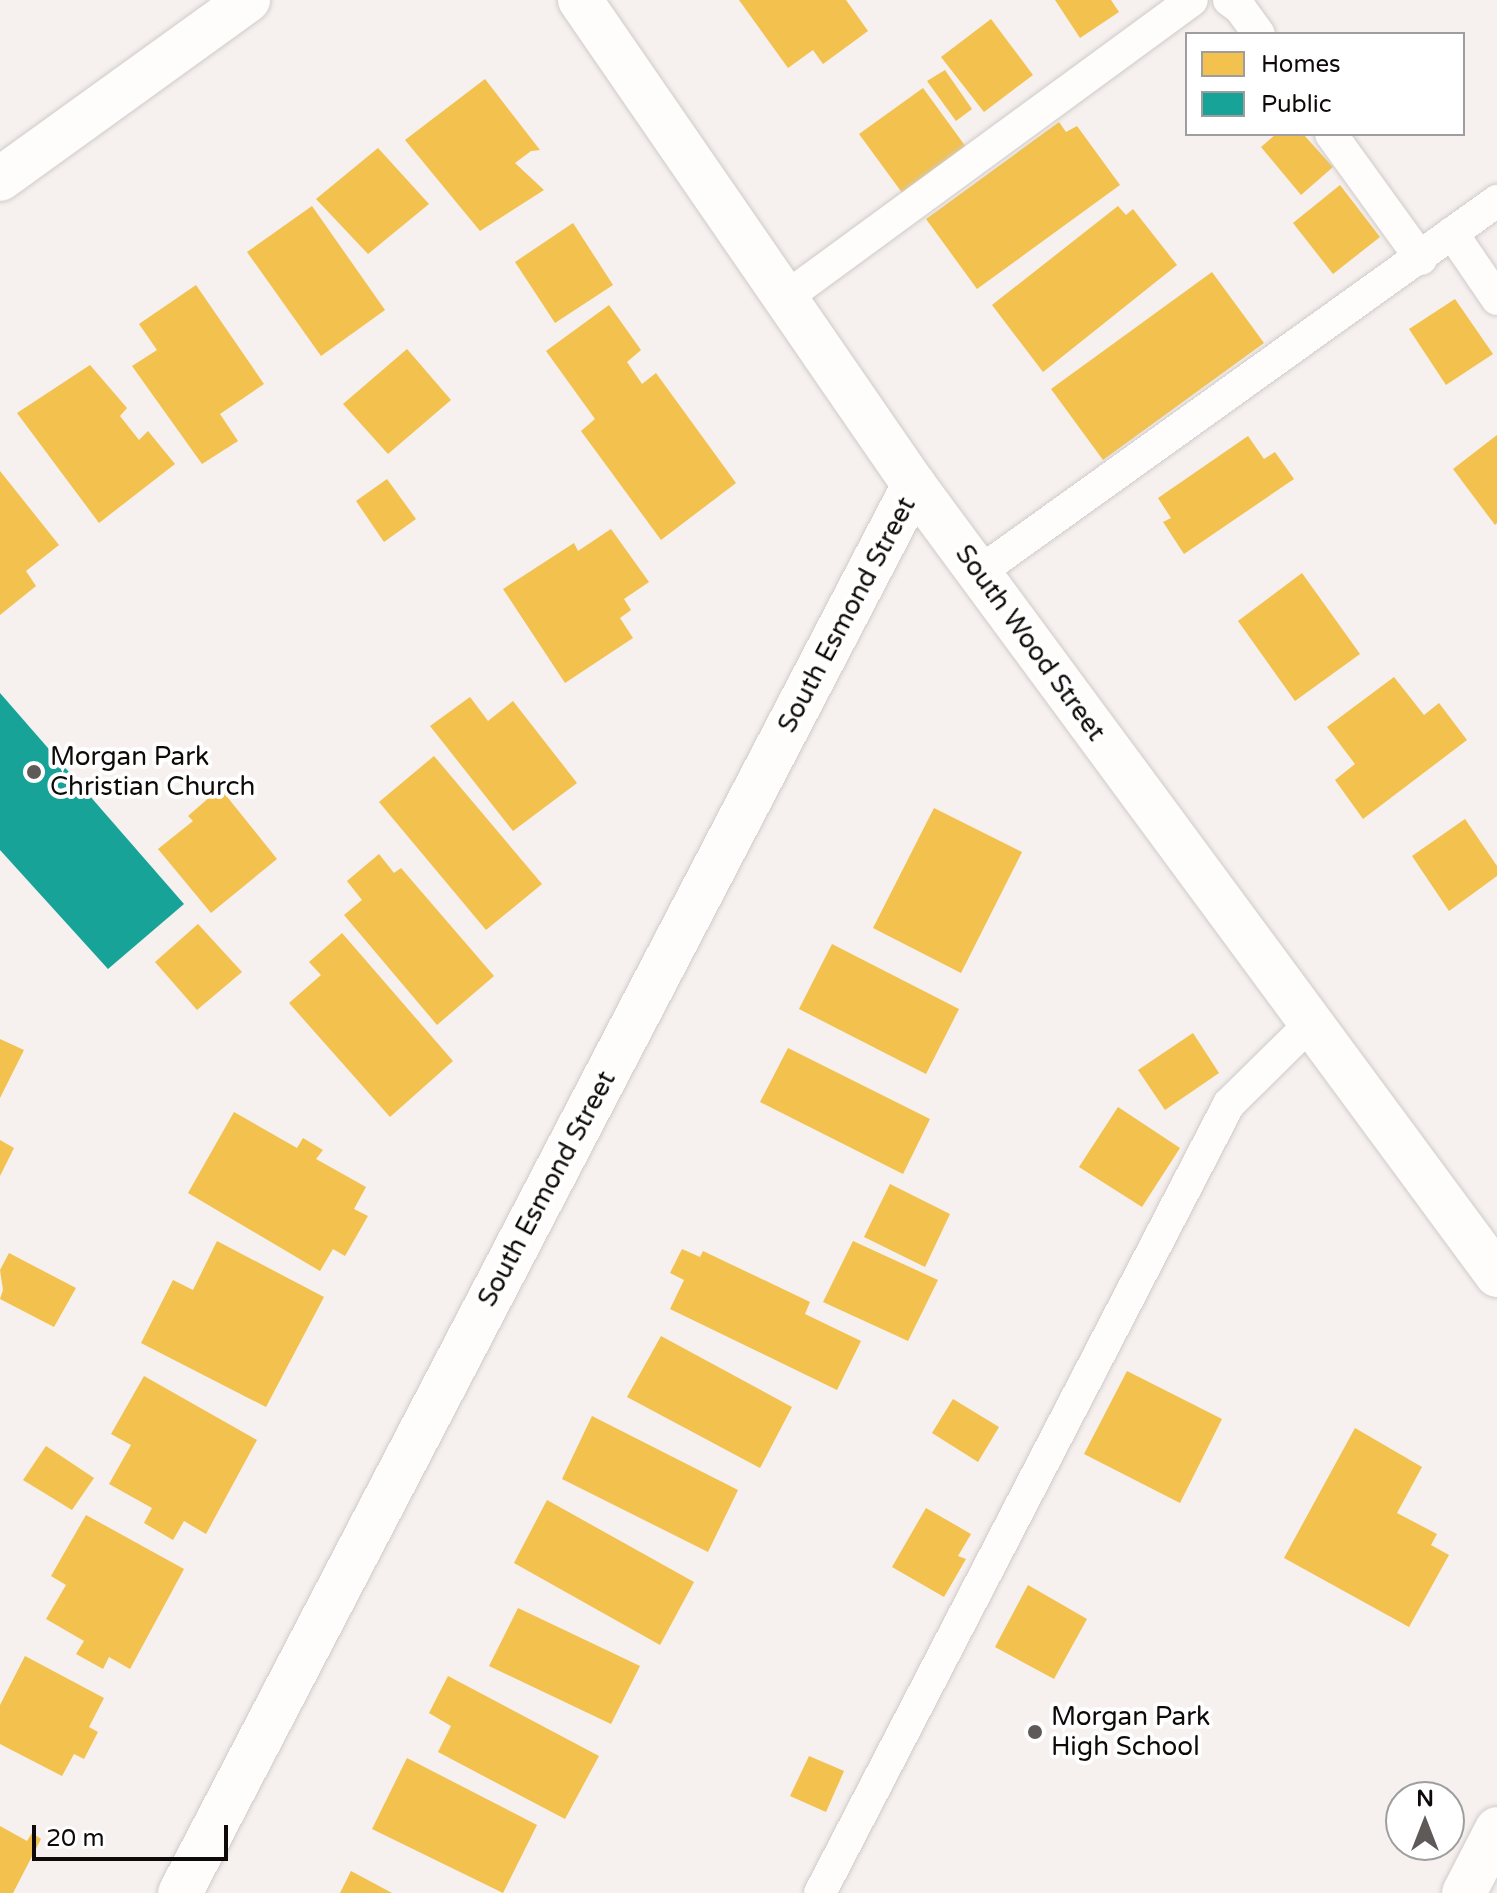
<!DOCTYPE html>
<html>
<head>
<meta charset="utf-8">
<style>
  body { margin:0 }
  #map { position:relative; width:1497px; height:1893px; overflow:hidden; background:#f6f0ee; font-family:"Varela Round",sans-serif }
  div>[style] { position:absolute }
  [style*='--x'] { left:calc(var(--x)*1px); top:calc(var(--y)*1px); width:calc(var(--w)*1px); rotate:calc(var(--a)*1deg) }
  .homes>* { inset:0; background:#f2c14e }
  .public>* { inset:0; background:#17a398 }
  .roads { filter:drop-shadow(0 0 2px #cfcbc9) drop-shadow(0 0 2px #cfcbc9) }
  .service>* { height:32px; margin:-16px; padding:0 16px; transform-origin:16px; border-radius:16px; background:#fefdfc }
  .minor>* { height:44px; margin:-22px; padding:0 22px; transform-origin:22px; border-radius:22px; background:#fefdfc }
  .dots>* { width:22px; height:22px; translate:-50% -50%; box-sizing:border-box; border:4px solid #fff; border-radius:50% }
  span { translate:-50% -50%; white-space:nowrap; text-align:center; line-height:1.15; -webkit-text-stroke:8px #fff; paint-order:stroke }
  .street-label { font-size:26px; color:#0e0a09 }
  .poi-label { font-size:26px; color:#0e0a09 }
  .left { translate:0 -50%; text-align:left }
  .legend { position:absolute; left:1185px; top:32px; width:280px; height:104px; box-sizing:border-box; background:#fff; border:2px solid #9f9d9d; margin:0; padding:10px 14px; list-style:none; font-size:24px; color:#0e0a09 }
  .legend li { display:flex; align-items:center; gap:16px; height:40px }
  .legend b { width:40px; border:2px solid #9f9d9d }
  .north { position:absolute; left:1385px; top:1781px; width:80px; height:80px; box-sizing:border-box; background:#fff; border:2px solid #9f9d9d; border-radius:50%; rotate:0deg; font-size:22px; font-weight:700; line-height:32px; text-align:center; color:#0e0a09 }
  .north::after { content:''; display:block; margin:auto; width:28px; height:36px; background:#5f5a59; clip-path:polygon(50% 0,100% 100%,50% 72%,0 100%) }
  .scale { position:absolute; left:32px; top:1825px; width:196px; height:36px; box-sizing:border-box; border:4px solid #0e0a09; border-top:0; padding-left:10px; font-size:24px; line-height:28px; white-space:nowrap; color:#0e0a09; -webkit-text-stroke:6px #fff; paint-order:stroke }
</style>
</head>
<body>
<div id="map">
  <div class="homes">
    <div style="clip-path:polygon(739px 0,846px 0,868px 31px,823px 64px,813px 50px,788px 68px)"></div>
    <div style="clip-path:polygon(1055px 0,1111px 0,1119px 12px,1080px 38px)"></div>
    <div style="clip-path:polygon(991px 19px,1033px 75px,984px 112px,941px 57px)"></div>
    <div style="clip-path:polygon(945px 70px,972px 109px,956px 121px,927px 81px)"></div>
    <div style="clip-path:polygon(485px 79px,540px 150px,531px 151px,515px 163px,544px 190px,480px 231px,405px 140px)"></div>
    <div style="clip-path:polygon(923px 88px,966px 147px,903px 194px,859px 134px)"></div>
    <div style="clip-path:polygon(1059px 122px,1066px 132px,1077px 126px,1120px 185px,977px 289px,926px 219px)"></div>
    <div style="clip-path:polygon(1276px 134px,1303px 134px,1333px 167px,1301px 195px,1261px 147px)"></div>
    <div style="clip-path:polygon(378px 148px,429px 204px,368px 254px,316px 199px)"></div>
    <div style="clip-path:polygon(1340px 185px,1380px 237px,1333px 274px,1293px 223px)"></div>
    <div style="clip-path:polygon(312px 206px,385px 310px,321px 356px,247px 252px)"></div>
    <div style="clip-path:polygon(1118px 206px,1126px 215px,1133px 209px,1177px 265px,1043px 372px,992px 305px)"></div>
    <div style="clip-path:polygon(573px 223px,613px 285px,555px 323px,515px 262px)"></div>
    <div style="clip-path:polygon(1212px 272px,1264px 343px,1103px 460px,1051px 389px)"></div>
    <div style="clip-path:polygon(196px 285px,264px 384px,220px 414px,238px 441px,202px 464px,132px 366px,157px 350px,139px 324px)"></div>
    <div style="clip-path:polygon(1455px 299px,1493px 354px,1446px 385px,1409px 329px)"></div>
    <div style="clip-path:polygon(609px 305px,641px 350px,627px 362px,642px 384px,656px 373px,736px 483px,661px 540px,581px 431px,595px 419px,546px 351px)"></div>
    <div style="clip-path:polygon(407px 349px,451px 400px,388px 454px,343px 404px)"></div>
    <div style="clip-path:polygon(90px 365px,127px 408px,120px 416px,139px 440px,148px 431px,175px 464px,99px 523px,17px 413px)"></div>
    <div style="clip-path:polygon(1497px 435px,1497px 523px,1495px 525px,1453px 469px)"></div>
    <div style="clip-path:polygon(1248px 436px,1264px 459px,1275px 452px,1294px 479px,1184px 554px,1163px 522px,1171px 518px,1158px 498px)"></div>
    <div style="clip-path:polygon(0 471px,59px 545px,26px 571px,36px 586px,0 615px)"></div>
    <div style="clip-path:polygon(387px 479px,416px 519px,384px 542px,356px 501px)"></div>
    <div style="clip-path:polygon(611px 529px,649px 582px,624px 599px,631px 610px,620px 618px,633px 638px,565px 683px,503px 589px,574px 543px,578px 551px)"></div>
    <div style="clip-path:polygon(1302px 573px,1360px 654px,1295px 701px,1238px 621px)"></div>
    <div style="clip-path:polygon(1394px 677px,1424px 715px,1439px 703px,1467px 740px,1363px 819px,1335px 780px,1355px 764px,1327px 727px)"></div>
    <div style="clip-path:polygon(470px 697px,488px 721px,513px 701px,577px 783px,513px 831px,430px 726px)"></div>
    <div style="clip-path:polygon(434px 756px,542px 884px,486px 930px,379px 802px)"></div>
    <div style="clip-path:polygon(220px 788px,277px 859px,211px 913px,158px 849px,193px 821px,188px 816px)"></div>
    <div style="clip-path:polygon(934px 808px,1022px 852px,961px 973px,873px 928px)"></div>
    <div style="clip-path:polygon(1465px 819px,1497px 866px,1497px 876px,1449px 911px,1412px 856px)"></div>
    <div style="clip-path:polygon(379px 854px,394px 873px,401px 868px,494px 976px,437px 1025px,344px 915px,362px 900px,347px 881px)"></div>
    <div style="clip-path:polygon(198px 924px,242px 972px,197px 1010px,155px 962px)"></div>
    <div style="clip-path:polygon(342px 933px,453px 1061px,390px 1117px,289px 1003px,321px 975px,309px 962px)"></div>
    <div style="clip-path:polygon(832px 944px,959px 1009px,926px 1074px,799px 1009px)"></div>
    <div style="clip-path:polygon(1193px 1033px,1219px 1073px,1165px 1110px,1138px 1070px)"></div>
    <div style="clip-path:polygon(0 1039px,24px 1050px,0 1098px)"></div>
    <div style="clip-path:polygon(788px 1048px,930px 1119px,903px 1174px,760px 1102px)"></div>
    <div style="clip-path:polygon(1118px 1107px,1180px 1148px,1142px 1207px,1079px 1167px)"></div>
    <div style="clip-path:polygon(234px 1112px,297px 1148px,303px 1138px,323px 1150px,316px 1159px,366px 1187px,354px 1209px,368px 1216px,345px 1256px,333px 1249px,320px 1271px,188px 1193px)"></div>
    <div style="clip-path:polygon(0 1140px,14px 1148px,0 1176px)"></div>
    <div style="clip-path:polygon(890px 1184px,950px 1214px,925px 1267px,864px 1237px)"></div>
    <div style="clip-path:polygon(217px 1241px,324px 1297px,266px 1407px,141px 1343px,173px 1280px,193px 1290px)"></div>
    <div style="clip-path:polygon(853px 1241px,938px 1280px,908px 1341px,823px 1302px)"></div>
    <div style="clip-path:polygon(682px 1249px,700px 1257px,703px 1251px,810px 1302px,805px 1314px,861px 1341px,837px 1390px,670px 1309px,684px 1280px,670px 1273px)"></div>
    <div style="clip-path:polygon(9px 1253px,76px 1288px,54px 1327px,0 1299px,3px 1290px,0 1270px)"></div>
    <div style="clip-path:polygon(661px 1336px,792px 1407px,760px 1468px,627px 1397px)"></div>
    <div style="clip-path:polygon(1127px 1371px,1222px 1419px,1180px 1503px,1084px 1454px)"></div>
    <div style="clip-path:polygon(144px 1376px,257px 1440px,206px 1534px,184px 1521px,173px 1540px,144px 1523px,152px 1508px,109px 1484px,131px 1445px,111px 1434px)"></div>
    <div style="clip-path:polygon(953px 1399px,999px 1427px,978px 1462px,932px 1433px)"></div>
    <div style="clip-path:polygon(592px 1416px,738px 1490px,708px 1552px,562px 1479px)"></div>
    <div style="clip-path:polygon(1355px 1428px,1422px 1467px,1397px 1513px,1437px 1534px,1431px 1545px,1449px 1555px,1409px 1627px,1284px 1558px)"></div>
    <div style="clip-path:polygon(46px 1446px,94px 1478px,72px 1510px,23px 1480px)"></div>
    <div style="clip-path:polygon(547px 1500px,694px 1582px,660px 1645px,514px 1563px)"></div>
    <div style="clip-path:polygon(926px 1508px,971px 1534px,958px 1556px,966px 1559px,944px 1597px,892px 1567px)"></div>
    <div style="clip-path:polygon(86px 1515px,184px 1569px,130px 1669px,109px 1657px,103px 1669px,76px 1654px,84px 1641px,46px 1619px,66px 1585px,51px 1576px)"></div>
    <div style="clip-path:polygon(1028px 1585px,1087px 1619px,1054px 1679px,995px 1647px)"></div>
    <div style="clip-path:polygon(518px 1608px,640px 1666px,611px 1724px,489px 1666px)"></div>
    <div style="clip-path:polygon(25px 1656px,104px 1698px,89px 1727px,98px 1732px,84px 1759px,74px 1754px,62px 1776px,0 1744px,0 1705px)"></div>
    <div style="clip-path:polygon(448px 1676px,599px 1756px,565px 1819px,438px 1752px,451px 1726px,429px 1713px)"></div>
    <div style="clip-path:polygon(809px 1756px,844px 1771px,826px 1812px,790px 1796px)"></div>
    <div style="clip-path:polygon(407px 1758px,537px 1825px,503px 1893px,372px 1829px)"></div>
    <div style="clip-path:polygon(0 1826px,27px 1841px,32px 1833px,41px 1839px,13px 1893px,0 1893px)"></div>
    <div style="clip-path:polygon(351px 1871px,392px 1893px,340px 1893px)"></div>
  </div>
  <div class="public">
    <div style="clip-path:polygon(0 693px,184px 904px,108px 969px,0 850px)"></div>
  </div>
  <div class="roads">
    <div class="service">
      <div style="--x:1229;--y:0;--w:14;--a:36"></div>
      <div style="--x:1240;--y:8;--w:32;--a:54"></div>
      <div style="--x:1331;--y:134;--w:154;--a:54.2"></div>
      <div style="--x:1452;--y:233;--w:80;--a:55.7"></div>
      <div style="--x:785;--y:298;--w:504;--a:-36.21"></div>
      <div style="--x:978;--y:573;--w:639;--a:-35.63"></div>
      <div style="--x:820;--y:1893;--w:889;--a:-62.6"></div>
      <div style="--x:1229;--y:1104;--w:114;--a:-44.6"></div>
    </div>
    <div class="minor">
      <div style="--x:580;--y:0;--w:589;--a:55.45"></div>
      <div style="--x:914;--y:485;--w:982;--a:53.57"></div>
      <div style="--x:0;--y:179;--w:306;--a:-35.8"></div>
      <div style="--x:180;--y:1893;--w:1588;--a:-62.47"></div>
      <div style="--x:1464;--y:1893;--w:72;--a:-62.7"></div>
    </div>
  </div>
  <div class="dots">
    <div style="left:34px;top:772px;background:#5f5a59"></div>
    <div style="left:1035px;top:1732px;background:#5f5a59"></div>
  </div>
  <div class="street-label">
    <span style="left:847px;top:615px;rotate:-62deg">South Esmond Street</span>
    <span style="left:1030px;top:643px;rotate:54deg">South Wood Street</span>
    <span style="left:547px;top:1189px;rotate:-62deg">South Esmond Street</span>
  </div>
  <div class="poi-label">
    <span class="left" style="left:50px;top:772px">Morgan Park<br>Christian Church</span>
    <span class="left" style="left:1051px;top:1732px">Morgan Park<br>High School</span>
  </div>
  <ul class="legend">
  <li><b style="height:22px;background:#f2c14e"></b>Homes</li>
  <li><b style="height:22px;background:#17a398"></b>Public</li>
  </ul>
  <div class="north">N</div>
  <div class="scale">20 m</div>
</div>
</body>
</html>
